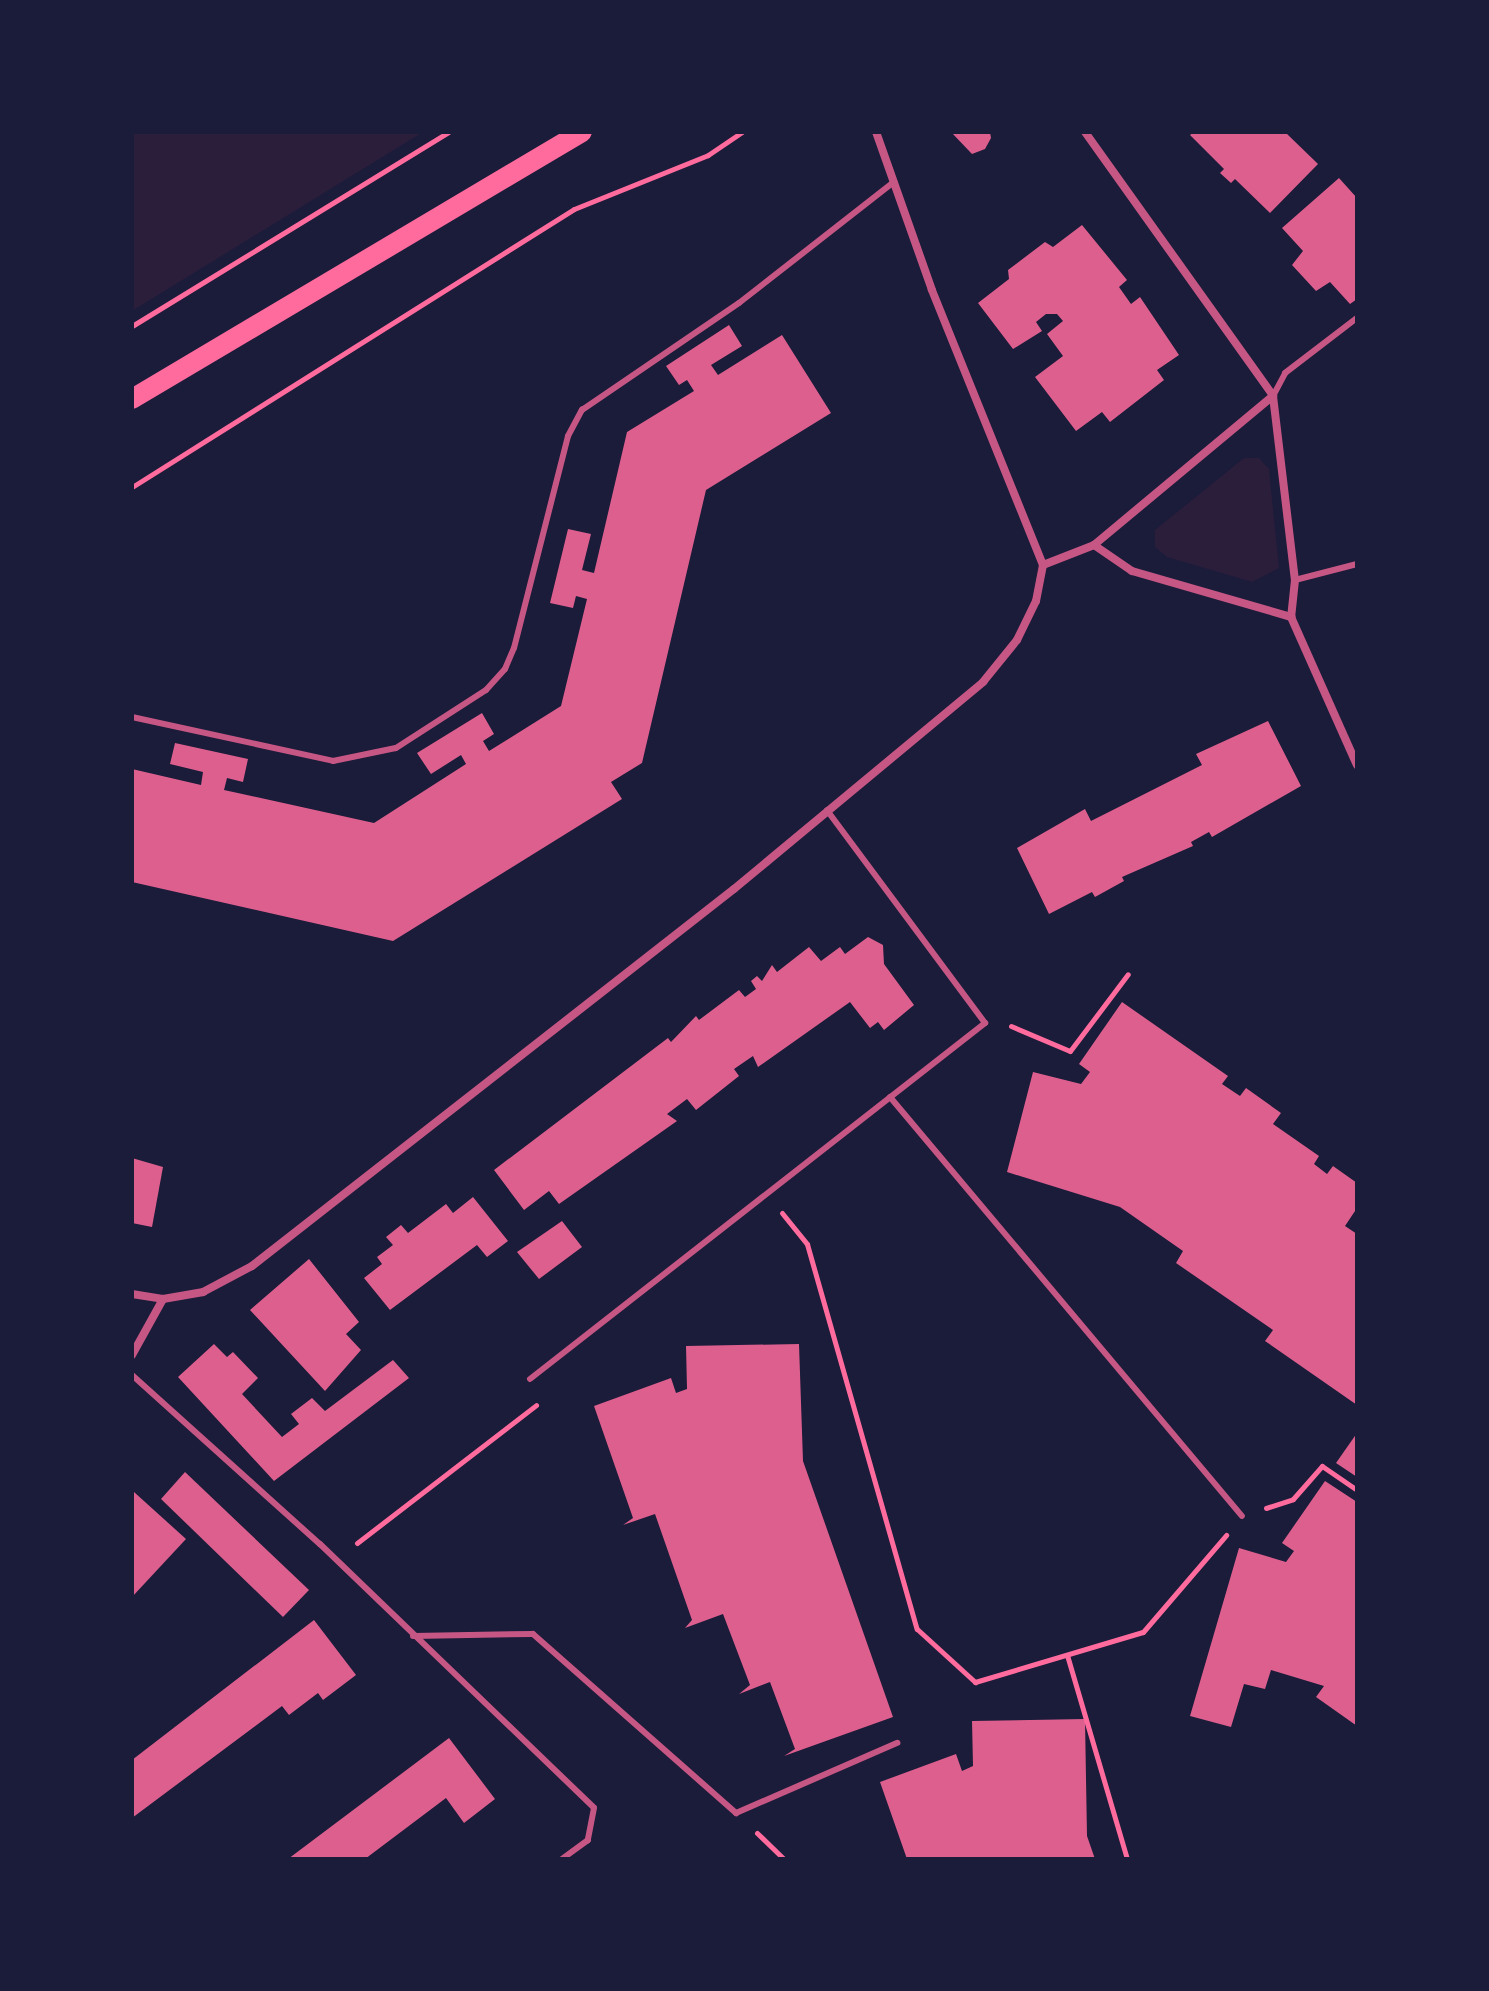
<!DOCTYPE html>
<html>
<head>
<meta charset="utf-8">
<style>
  body { margin:0 }
  #map { position:relative; width:1489px; height:1991px; overflow:hidden; background:#1b1b3a; font-family:Manrope,sans-serif }
  div>[style] { position:absolute }
  [style*='--x'] { left:calc(var(--x)*1px); top:calc(var(--y)*1px); width:calc(var(--w)*1px); rotate:calc(var(--a)*1deg) }
  .green>* { inset:0; background:#2a1e3b }
  .building>* { inset:0; background:#dd5f8e }
  .path>* { height:5px; margin:-2.5px; padding:0 2.5px; transform-origin:2.5px; border-radius:2.5px; background:#ff6b9d }
  .service>* { height:6px; margin:-3px; padding:0 3px; transform-origin:3px; border-radius:3px; background:#c65784 }
  .minor>* { height:8px; margin:-4px; padding:0 4px; transform-origin:4px; border-radius:4px; background:#c65784 }
  .primary>* { height:20px; margin:-10px; padding:0 10px; transform-origin:10px; border-radius:10px; background:#ff6b9d }
  span { translate:-50% -50%; white-space:nowrap; text-align:center; line-height:1.15; -webkit-text-stroke:6px #1b1b3a; paint-order:stroke }
  .frame { position:absolute; inset:0; border:134px solid #1b1b3a; pointer-events:none }
</style>
</head>
<body>
<div id="map">
  <div class="green">
    <div style="clip-path:polygon(132px 132px,423px 132px,132px 311px)"></div>
    <div style="clip-path:polygon(1244px 458px,1259px 458px,1269px 469px,1279px 568px,1252px 582px,1167px 557px,1155px 547px,1155px 530px)"></div>
  </div>
  <div class="building">
    <div style="clip-path:polygon(951px 132px,990px 132px,991px 138px,985px 149px,972px 154px)"></div>
    <div style="clip-path:polygon(1194px 132px,1285px 132px,1318px 164px,1270px 213px,1235px 179px,1231px 183px,1220px 173px,1224px 169px,1190px 135px)"></div>
    <div style="clip-path:polygon(1339px 178px,1357px 198px,1357px 299px,1350px 304px,1330px 282px,1316px 291px,1292px 265px,1303px 251px,1282px 228px)"></div>
    <div style="clip-path:polygon(1082px 225px,1127px 280px,1119px 287px,1131px 304px,1140px 297px,1179px 355px,1157px 370px,1164px 380px,1110px 422px,1102px 412px,1076px 431px,1035px 377px,1063px 356px,1047px 334px,1063px 321px,1057px 314px,1046px 314px,1036px 322px,1042px 331px,1013px 349px,978px 303px,1009px 279px,1008px 270px,1045px 242px,1053px 247px)"></div>
    <div style="clip-path:polygon(729px 325px,742px 346px,711px 365px,718px 375px,782px 335px,831px 413px,706px 490px,642px 763px,611px 782px,622px 799px,393px 941px,132px 882px,132px 769px,201px 785px,203px 772px,170px 764px,175px 743px,248px 759px,243px 782px,227px 778px,224px 790px,374px 823px,466px 764px,461px 755px,431px 774px,417px 753px,482px 713px,494px 734px,483px 741px,489px 751px,561px 706px,587px 599px,576px 596px,573px 608px,550px 603px,568px 529px,591px 534px,582px 570px,594px 573px,627px 432px,694px 391px,687px 380px,679px 385px,666px 366px)"></div>
    <div style="clip-path:polygon(1268px 721px,1301px 786px,1212px 837px,1209px 832px,1191px 842px,1193px 846px,1122px 877px,1124px 881px,1095px 897px,1092px 892px,1049px 914px,1017px 848px,1085px 809px,1091px 821px,1202px 765px,1196px 754px)"></div>
    <div style="clip-path:polygon(868px 937px,883px 945px,884px 964px,914px 1005px,884px 1030px,878px 1022px,870px 1028px,850px 1002px,758px 1067px,753px 1056px,734px 1069px,739px 1076px,696px 1110px,687px 1099px,667px 1114px,677px 1121px,559px 1204px,549px 1191px,524px 1210px,494px 1170px,668px 1038px,671px 1042px,696px 1016px,699px 1020px,739px 990px,745px 997px,756px 989px,751px 981px,757px 976px,762px 981px,772px 965px,777px 972px,809px 947px,821px 961px,840px 947px,845px 954px)"></div>
    <div style="clip-path:polygon(1122px 1002px,1228px 1076px,1222px 1084px,1240px 1096px,1246px 1088px,1281px 1113px,1273px 1124px,1319px 1156px,1314px 1164px,1327px 1174px,1333px 1166px,1357px 1183px,1357px 1208px,1345px 1226px,1357px 1234px,1357px 1405px,1265px 1341px,1273px 1330px,1176px 1263px,1183px 1251px,1120px 1207px,1007px 1172px,1033px 1072px,1081px 1084px,1090px 1072px,1079px 1064px)"></div>
    <div style="clip-path:polygon(132px 1158px,163px 1167px,152px 1227px,132px 1223px)"></div>
    <div style="clip-path:polygon(473px 1197px,508px 1241px,487px 1257px,477px 1245px,390px 1310px,364px 1278px,382px 1264px,377px 1257px,393px 1245px,386px 1237px,401px 1225px,408px 1233px,446px 1204px,453px 1213px)"></div>
    <div style="clip-path:polygon(562px 1221px,582px 1247px,539px 1279px,517px 1252px)"></div>
    <div style="clip-path:polygon(309px 1259px,359px 1322px,346px 1334px,361px 1350px,325px 1391px,250px 1310px)"></div>
    <div style="clip-path:polygon(214px 1344px,227px 1357px,233px 1352px,258px 1378px,242px 1394px,282px 1437px,299px 1424px,291px 1414px,312px 1398px,325px 1411px,393px 1360px,409px 1378px,274px 1481px,178px 1377px)"></div>
    <div style="clip-path:polygon(799px 1344px,803px 1461px,893px 1717px,784px 1756px,795px 1749px,770px 1682px,739px 1694px,750px 1685px,723px 1614px,685px 1628px,692px 1620px,655px 1514px,623px 1525px,633px 1518px,594px 1406px,671px 1378px,676px 1393px,687px 1389px,686px 1346px)"></div>
    <div style="clip-path:polygon(1357px 1433px,1357px 1477px,1336px 1463px)"></div>
    <div style="clip-path:polygon(185px 1472px,309px 1590px,283px 1617px,161px 1499px)"></div>
    <div style="clip-path:polygon(1325px 1481px,1357px 1502px,1357px 1726px,1316px 1697px,1324px 1686px,1271px 1670px,1265px 1689px,1244px 1684px,1231px 1727px,1190px 1716px,1239px 1548px,1286px 1562px,1294px 1551px,1282px 1543px)"></div>
    <div style="clip-path:polygon(134px 1492px,186px 1539px,132px 1597px,132px 1494px)"></div>
    <div style="clip-path:polygon(314px 1620px,356px 1675px,323px 1700px,318px 1693px,289px 1715px,282px 1706px,132px 1818px,132px 1760px)"></div>
    <div style="clip-path:polygon(1085px 1719px,1087px 1836px,1095px 1859px,907px 1859px,880px 1782px,956px 1754px,962px 1771px,973px 1766px,972px 1721px)"></div>
    <div style="clip-path:polygon(449px 1738px,495px 1799px,464px 1823px,446px 1798px,365px 1859px,288px 1859px)"></div>
  </div>
  <div class="path">
    <div style="--x:132;--y:326;--w:371;--a:-31.5"></div>
    <div style="--x:132;--y:487;--w:522;--a:-32.17"></div>
    <div style="--x:574;--y:209;--w:144;--a:-21.9"></div>
    <div style="--x:708;--y:155;--w:41;--a:-34.1"></div>
    <div style="--x:1011;--y:1026;--w:64;--a:23"></div>
    <div style="--x:1070;--y:1051;--w:96;--a:-53"></div>
    <div style="--x:782;--y:1213;--w:40;--a:51"></div>
    <div style="--x:807;--y:1244;--w:400;--a:74.1"></div>
    <div style="--x:917;--y:1629;--w:79;--a:42.4"></div>
    <div style="--x:975;--y:1682;--w:175;--a:-16.6"></div>
    <div style="--x:1143;--y:1632;--w:128;--a:-49.4"></div>
    <div style="--x:1266;--y:1508;--w:28;--a:-18"></div>
    <div style="--x:1293;--y:1499;--w:44;--a:-48.7"></div>
    <div style="--x:1322;--y:1466;--w:42;--a:34.4"></div>
    <div style="--x:357;--y:1543;--w:226;--a:-37.6"></div>
    <div style="--x:1067;--y:1655;--w:213;--a:73.6"></div>
    <div style="--x:757;--y:1833;--w:37;--a:44"></div>
  </div>
  <div class="service">
    <div style="--x:1273;--y:396;--w:26;--a:-62"></div>
    <div style="--x:1285;--y:373;--w:91;--a:-37.4"></div>
    <div style="--x:1295;--y:580;--w:64;--a:-14.5"></div>
    <div style="--x:132;--y:717;--w:206;--a:12.3"></div>
    <div style="--x:333;--y:761;--w:64;--a:-11.7"></div>
    <div style="--x:396;--y:748;--w:107;--a:-32.8"></div>
    <div style="--x:486;--y:690;--w:28;--a:-48"></div>
    <div style="--x:505;--y:669;--w:23;--a:-67"></div>
    <div style="--x:514;--y:648;--w:219;--a:-75.7"></div>
    <div style="--x:568;--y:436;--w:30;--a:-62"></div>
    <div style="--x:582;--y:410;--w:190;--a:-34.3"></div>
    <div style="--x:739;--y:303;--w:197;--a:-38"></div>
    <div style="--x:890;--y:1097;--w:547;--a:49.97"></div>
    <div style="--x:132;--y:1375;--w:253;--a:42"></div>
    <div style="--x:320;--y:1544;--w:380;--a:43.9"></div>
    <div style="--x:594;--y:1808;--w:33;--a:101"></div>
    <div style="--x:588;--y:1840;--w:32;--a:144"></div>
    <div style="--x:530;--y:1379;--w:578;--a:-38.04"></div>
    <div style="--x:985;--y:1023;--w:265;--a:-126.6"></div>
    <div style="--x:413;--y:1636;--w:120;--a:-1"></div>
    <div style="--x:533;--y:1634;--w:271;--a:41.4"></div>
    <div style="--x:736;--y:1813;--w:176;--a:-23.5"></div>
  </div>
  <div class="minor">
    <div style="--x:1085;--y:132;--w:324;--a:54.5"></div>
    <div style="--x:1273;--y:396;--w:185;--a:83.2"></div>
    <div style="--x:1295;--y:580;--w:37;--a:96"></div>
    <div style="--x:1291;--y:617;--w:162;--a:66"></div>
    <div style="--x:1094;--y:545;--w:46;--a:34.4"></div>
    <div style="--x:1132;--y:571;--w:166;--a:16.1"></div>
    <div style="--x:1043;--y:565;--w:55;--a:-21.4"></div>
    <div style="--x:1094;--y:545;--w:233;--a:-39.8"></div>
    <div style="--x:132;--y:1294;--w:31;--a:9"></div>
    <div style="--x:163;--y:1299;--w:41;--a:-9.9"></div>
    <div style="--x:203;--y:1292;--w:55;--a:-28"></div>
    <div style="--x:252;--y:1266;--w:612;--a:-38.03"></div>
    <div style="--x:734;--y:889;--w:324;--a:-39.7"></div>
    <div style="--x:983;--y:682;--w:54;--a:-51"></div>
    <div style="--x:1017;--y:640;--w:43;--a:-64"></div>
    <div style="--x:1036;--y:601;--w:37;--a:-79"></div>
    <div style="--x:1043;--y:565;--w:297;--a:-112"></div>
    <div style="--x:932;--y:290;--w:168;--a:-109.5"></div>
    <div style="--x:132;--y:1355;--w:64;--a:-61"></div>
  </div>
  <div class="primary">
    <div style="--x:132;--y:399;--w:523;--a:-30.68"></div>
  </div>
  <div class="frame"></div>
</div>
</body>
</html>
